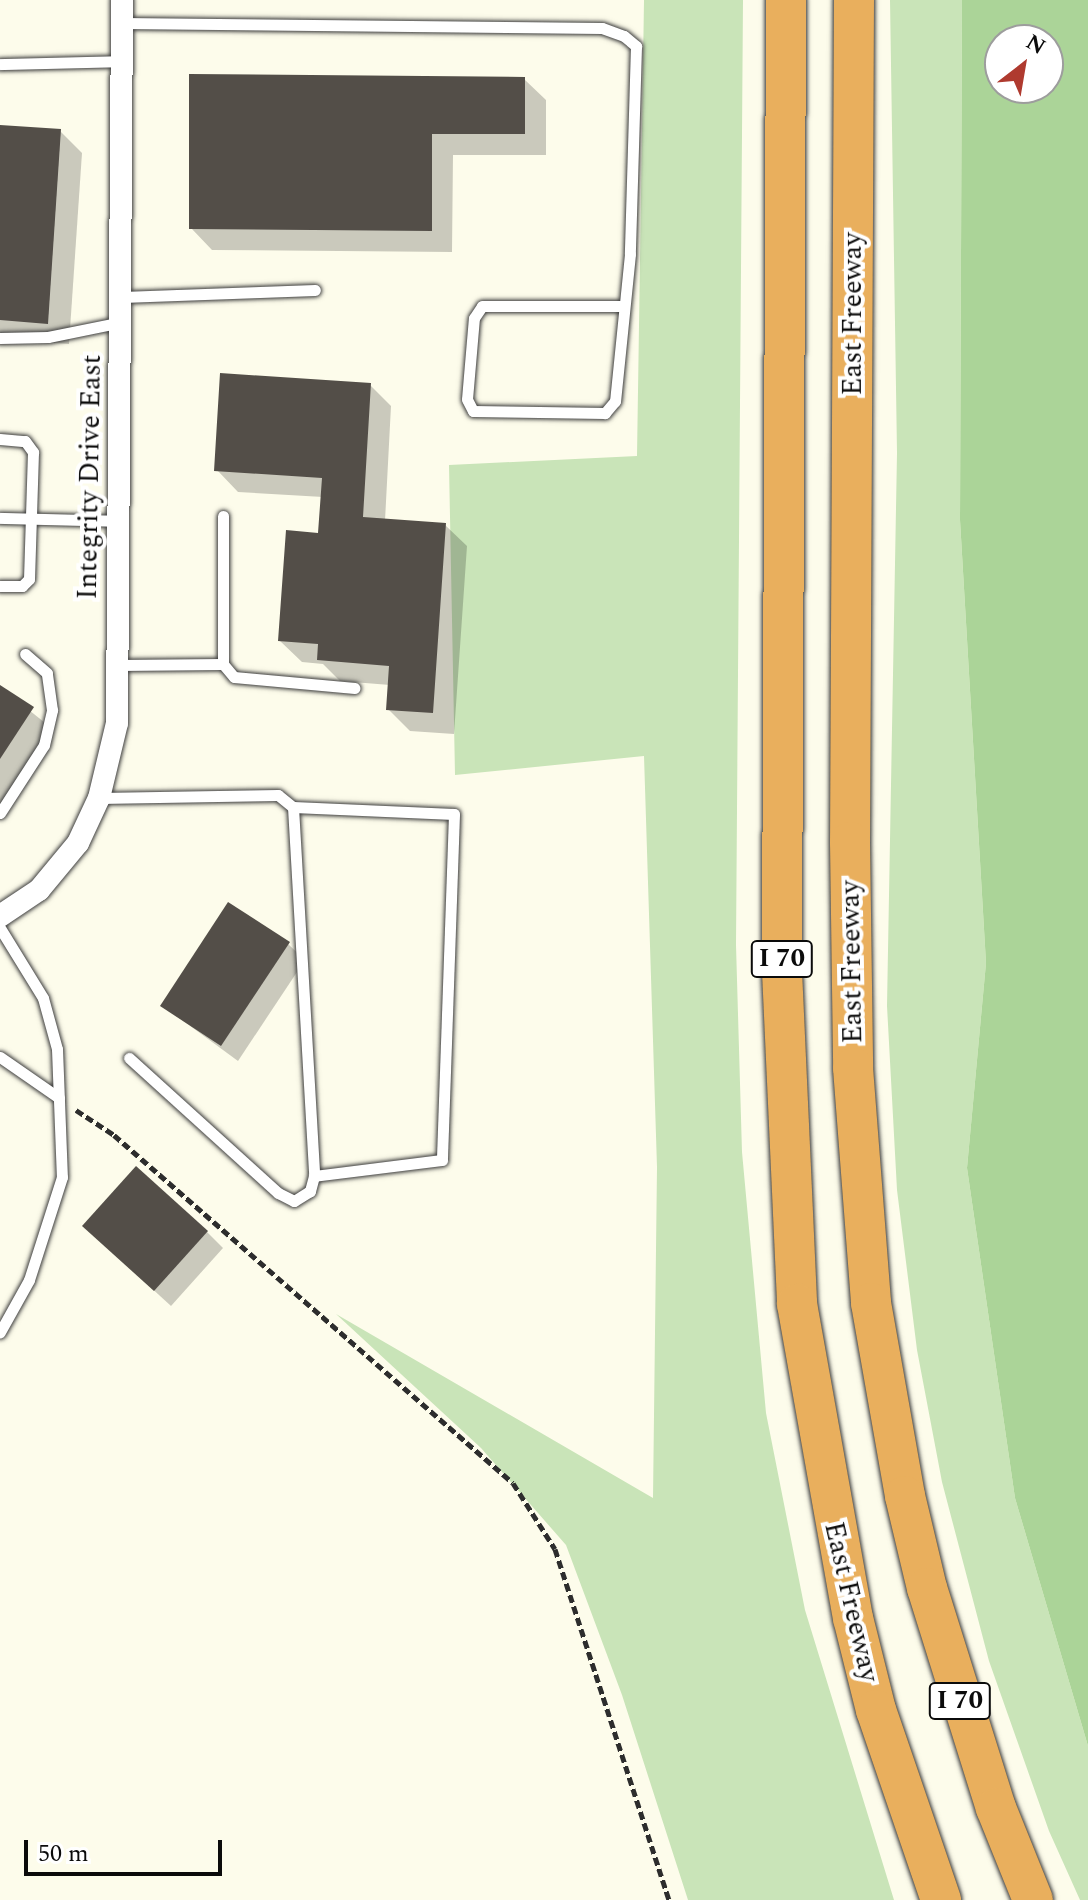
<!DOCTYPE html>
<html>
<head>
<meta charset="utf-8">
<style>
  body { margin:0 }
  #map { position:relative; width:1088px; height:1900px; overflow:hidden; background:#fdfceb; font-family:Spectral,serif }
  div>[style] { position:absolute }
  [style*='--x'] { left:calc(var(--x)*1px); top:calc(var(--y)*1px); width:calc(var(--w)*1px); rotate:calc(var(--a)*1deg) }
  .green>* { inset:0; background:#c9e4b8 }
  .forest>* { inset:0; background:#abd498 }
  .shadow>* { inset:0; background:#0003 }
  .building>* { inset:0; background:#534e48 }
  .path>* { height:5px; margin-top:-2.5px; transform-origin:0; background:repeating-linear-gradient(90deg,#2d2d2d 0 8px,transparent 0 12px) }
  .roads { filter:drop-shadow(0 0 2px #3e3e3e) drop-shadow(0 0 2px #3e3e3e) }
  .lane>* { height:11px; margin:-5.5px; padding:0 5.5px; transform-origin:5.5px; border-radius:5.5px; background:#fff }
  .street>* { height:22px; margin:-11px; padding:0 11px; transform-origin:11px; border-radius:11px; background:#fff }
  .highway>* { height:40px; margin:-20px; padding:0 20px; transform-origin:20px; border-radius:20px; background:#e9af5d }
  span { translate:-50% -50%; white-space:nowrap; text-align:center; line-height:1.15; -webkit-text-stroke:8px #fff; paint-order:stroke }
  .shield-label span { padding:2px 6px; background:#fff; border:2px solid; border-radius:6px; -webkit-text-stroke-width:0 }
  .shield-label { font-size:26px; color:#0b0b0b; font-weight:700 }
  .street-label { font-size:28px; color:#0b0b0b }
  .north { position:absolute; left:984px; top:24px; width:80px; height:80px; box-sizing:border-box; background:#fff; border:2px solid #9d9d9d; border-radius:50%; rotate:31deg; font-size:22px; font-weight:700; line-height:32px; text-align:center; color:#0b0b0b }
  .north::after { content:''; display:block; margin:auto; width:28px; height:36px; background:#af3a2f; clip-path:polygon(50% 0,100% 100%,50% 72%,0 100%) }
  .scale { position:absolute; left:24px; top:1840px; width:198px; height:36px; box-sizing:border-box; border:4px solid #0b0b0b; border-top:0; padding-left:10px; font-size:24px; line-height:28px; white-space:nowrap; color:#0b0b0b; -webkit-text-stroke:6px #fff; paint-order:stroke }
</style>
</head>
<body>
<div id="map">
  <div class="green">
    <div style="clip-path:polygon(644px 0,743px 0,736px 945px,742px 1152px,766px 1413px,805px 1610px,894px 1900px,688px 1900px,622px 1695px,566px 1545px,481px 1448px,336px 1314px,653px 1498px,657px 1167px,644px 756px,455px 775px,449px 465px,637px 456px)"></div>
    <div style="clip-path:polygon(890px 0,962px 0,960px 520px,986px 963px,967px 1168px,1015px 1498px,1088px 1746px,1088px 1900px,1080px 1900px,1049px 1831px,989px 1661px,942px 1482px,917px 1350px,897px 1190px,887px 1006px,897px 453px)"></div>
  </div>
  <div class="forest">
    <div style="clip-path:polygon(evenodd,962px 0,1088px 0,1088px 1746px,1015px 1498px,967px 1168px,986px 963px,960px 520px,962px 0,1000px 40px,1048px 40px,1048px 88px,1000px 88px,1000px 40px)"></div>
  </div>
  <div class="shadow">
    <div style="clip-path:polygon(524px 79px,546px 100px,546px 155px,453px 155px,452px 252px,212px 250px,191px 228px)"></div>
    <div style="clip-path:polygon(0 127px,60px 131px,82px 153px,69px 344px,0 339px)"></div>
    <div style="clip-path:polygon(370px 385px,391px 406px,385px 521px,445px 525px,467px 546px,454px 734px,410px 731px,388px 709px,390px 685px,340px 681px,323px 664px,302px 662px,280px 641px,320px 535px,323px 497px,238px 492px,217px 470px)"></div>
    <div style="clip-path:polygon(0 687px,54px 730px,0 812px)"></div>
    <div style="clip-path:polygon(288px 944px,305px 960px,238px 1061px,163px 1006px)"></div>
    <div style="clip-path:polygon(207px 1232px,223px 1248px,171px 1306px,101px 1242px)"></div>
  </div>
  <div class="building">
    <div style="clip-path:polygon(189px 74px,525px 77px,525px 134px,432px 134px,432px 231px,189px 229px)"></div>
    <div style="clip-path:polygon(0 125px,61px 129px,48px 324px,0 320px)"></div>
    <div style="clip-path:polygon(220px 373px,371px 383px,363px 517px,446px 523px,433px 713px,386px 710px,389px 666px,317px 660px,318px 644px,278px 641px,286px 530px,318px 533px,322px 478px,214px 471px)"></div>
    <div style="clip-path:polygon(0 685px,34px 707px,0 759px)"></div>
    <div style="clip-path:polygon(228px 902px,290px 942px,221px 1046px,160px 1006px)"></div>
    <div style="clip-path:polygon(136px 1166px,208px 1231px,154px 1291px,82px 1226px)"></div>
  </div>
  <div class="path">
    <div style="--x:76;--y:1110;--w:45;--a:33.3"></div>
    <div style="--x:114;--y:1135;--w:529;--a:41.09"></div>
    <div style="--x:513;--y:1483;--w:78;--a:57.5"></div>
    <div style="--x:555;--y:1549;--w:369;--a:72"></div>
  </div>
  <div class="roads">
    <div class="lane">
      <div style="--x:122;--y:23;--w:480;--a:0.6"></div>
      <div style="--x:602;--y:28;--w:23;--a:20"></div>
      <div style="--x:624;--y:36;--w:16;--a:40"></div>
      <div style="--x:636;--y:46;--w:208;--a:91.7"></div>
      <div style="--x:630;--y:254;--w:148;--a:95.8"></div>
      <div style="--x:615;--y:401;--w:16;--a:130"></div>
      <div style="--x:605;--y:413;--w:132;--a:-179.1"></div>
      <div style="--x:473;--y:411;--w:13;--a:-117"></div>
      <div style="--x:467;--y:399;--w:81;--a:-85.1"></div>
      <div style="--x:474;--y:318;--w:14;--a:-56"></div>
      <div style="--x:482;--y:306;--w:142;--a:0"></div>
      <div style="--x:0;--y:64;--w:122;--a:-1.4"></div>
      <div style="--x:122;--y:297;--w:193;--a:-2.1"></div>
      <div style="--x:0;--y:338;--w:48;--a:-1.2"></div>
      <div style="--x:48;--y:337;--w:76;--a:-11.5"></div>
      <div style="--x:0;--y:439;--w:25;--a:5"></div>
      <div style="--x:25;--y:441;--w:14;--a:54"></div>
      <div style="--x:33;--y:452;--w:127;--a:91.8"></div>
      <div style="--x:29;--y:579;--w:10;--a:135"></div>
      <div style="--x:22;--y:586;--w:22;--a:180"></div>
      <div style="--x:0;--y:518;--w:119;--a:1.4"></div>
      <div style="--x:223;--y:664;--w:17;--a:50"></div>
      <div style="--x:234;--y:677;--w:121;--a:5.2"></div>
      <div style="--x:118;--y:665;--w:105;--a:-0.5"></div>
      <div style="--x:223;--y:664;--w:148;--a:-90"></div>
      <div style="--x:99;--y:798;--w:179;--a:-1"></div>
      <div style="--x:278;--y:795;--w:19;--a:39"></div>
      <div style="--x:293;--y:807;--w:370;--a:86.7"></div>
      <div style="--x:314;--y:1176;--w:16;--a:105"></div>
      <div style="--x:310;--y:1191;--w:19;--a:148"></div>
      <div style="--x:294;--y:1201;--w:18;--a:-153"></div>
      <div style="--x:278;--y:1193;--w:201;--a:-137.8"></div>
      <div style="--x:293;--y:807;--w:161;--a:2.5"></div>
      <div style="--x:454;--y:814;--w:346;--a:92"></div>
      <div style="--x:442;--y:1160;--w:129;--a:172.9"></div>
      <div style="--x:0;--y:813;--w:81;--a:-57.1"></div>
      <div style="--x:44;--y:745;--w:36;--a:-77"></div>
      <div style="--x:52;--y:710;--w:37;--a:-98"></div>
      <div style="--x:47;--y:673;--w:29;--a:-139"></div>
      <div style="--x:0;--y:928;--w:82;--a:58.4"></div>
      <div style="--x:43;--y:998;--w:53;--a:74.6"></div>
      <div style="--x:57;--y:1049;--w:128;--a:87.8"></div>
      <div style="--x:62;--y:1177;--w:108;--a:107.8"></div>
      <div style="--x:29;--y:1280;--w:60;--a:119.1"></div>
      <div style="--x:0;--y:1057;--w:72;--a:34.8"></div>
    </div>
    <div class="street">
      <div style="--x:0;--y:916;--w:47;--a:-33.7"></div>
      <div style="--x:39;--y:890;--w:61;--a:-50.3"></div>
      <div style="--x:78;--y:843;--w:50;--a:-65"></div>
      <div style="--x:99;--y:798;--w:77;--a:-76.5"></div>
      <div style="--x:117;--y:723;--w:723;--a:-89.6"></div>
    </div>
    <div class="highway">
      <div style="--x:786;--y:0;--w:971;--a:90.24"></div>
      <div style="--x:782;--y:971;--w:333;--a:87.4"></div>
      <div style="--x:797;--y:1304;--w:319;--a:79.9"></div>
      <div style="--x:853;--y:1618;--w:95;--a:76"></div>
      <div style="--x:876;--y:1710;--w:201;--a:71.1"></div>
      <div style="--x:854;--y:0;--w:842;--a:90.27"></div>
      <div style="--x:850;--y:842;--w:226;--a:89.2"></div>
      <div style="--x:853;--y:1068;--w:236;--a:85.6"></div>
      <div style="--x:871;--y:1303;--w:196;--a:80"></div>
      <div style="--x:905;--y:1496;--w:95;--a:76.6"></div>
      <div style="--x:927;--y:1588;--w:231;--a:72.6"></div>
      <div style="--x:996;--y:1808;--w:99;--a:68.1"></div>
    </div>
  </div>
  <div class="shield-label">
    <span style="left:782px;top:959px">I 70</span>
    <span style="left:960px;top:1701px">I 70</span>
  </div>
  <div class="street-label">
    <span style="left:853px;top:314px;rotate:-90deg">East Freeway</span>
    <span style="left:90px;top:477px;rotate:-89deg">Integrity Drive East</span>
    <span style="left:852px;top:962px;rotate:-91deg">East Freeway</span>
    <span style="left:851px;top:1602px;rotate:77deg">East Freeway</span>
  </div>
  <div class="north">N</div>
  <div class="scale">50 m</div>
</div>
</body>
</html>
